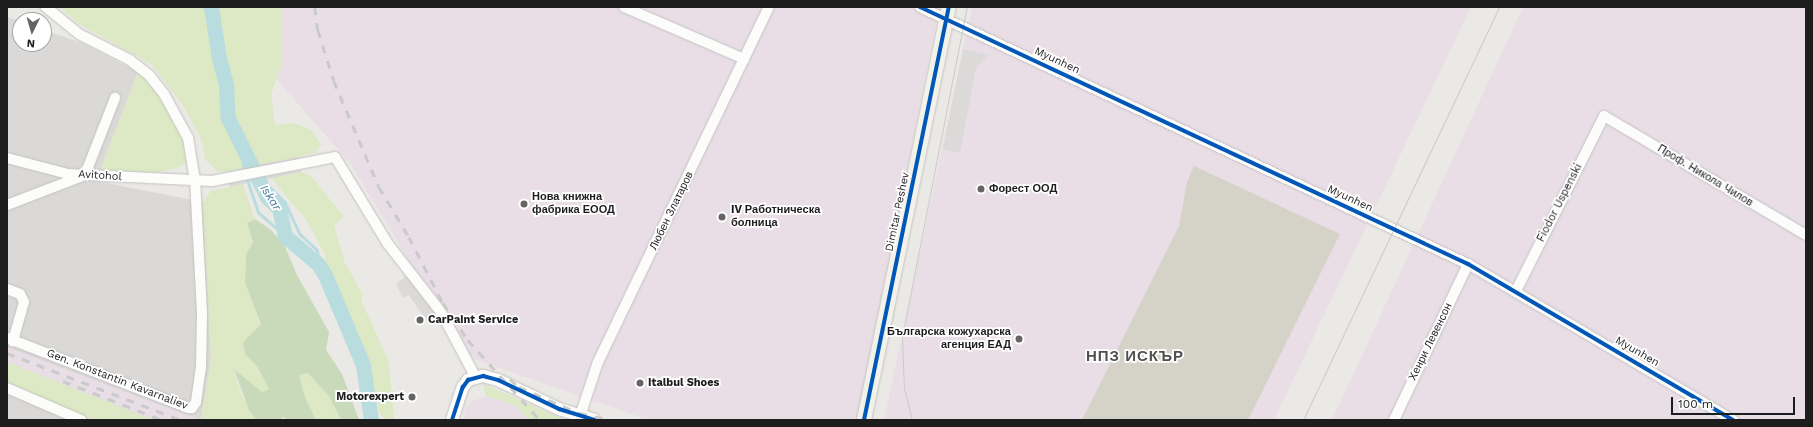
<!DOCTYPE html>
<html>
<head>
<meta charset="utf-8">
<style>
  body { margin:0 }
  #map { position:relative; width:1813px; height:427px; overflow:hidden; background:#ebe9e6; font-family:"Work Sans",sans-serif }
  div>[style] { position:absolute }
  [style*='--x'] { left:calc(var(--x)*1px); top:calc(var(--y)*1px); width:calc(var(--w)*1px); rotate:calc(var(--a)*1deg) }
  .residential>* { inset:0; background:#dad9d7 }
  .industrial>* { inset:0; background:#e9dee6 }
  .construction>* { inset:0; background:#d5d2c7 }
  .grass>* { inset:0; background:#dce9c4 }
  .forest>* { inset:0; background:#c9dabb }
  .parking>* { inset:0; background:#dbdad9 }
  .pier>* { inset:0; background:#dcdbda }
  .stream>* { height:2.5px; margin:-1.25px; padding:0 1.25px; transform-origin:1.25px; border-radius:1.25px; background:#b9dcdf }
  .river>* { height:15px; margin:-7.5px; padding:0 7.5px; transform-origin:7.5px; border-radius:7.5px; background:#b9dcdf }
  .roads { filter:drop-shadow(0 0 1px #c4c3c2) drop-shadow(0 0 1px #c4c3c2) }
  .minor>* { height:10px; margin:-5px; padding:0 5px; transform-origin:5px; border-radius:5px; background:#fcfcfb }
  .tertiary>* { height:12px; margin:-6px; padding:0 6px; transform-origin:6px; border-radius:6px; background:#fcfcfb }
  .secondary>* { height:14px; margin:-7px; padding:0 7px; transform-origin:7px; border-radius:7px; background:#f3f2ea }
  .tram>* { height:1px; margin:-0.5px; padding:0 0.5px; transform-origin:0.5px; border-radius:0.5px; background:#cacac9 }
  .rail>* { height:2.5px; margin-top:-1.25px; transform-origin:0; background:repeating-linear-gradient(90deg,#cacac9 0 8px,transparent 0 16px) }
  .cycleway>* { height:4px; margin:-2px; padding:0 2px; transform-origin:2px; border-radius:2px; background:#0057b8 }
  .dots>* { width:11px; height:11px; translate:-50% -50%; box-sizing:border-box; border:2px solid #fff; border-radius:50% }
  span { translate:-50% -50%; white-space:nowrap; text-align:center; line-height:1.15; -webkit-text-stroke:3.5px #fff; paint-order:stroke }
  .street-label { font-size:11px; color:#1d1d1d }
  .poi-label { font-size:11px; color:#1d1d1d; font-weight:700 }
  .left { translate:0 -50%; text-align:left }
  .right { translate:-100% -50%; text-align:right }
  .water-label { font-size:12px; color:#437c9d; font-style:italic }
  .district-label { font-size:15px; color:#505050; font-weight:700; letter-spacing:1px }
  .frame { position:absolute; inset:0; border:8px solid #1d1d1d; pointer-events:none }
  .north { position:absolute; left:12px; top:12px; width:40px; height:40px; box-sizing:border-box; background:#fff; border:1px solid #a5a5a5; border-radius:50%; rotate:185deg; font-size:11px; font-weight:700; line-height:16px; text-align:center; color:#1d1d1d }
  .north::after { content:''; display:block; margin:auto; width:14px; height:18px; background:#656463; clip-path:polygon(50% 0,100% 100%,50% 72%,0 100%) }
  .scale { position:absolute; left:1671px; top:397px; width:124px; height:18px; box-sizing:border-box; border:2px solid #1d1d1d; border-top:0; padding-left:5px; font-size:12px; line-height:14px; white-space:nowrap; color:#1d1d1d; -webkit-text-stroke:3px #fff; paint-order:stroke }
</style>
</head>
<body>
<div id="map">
  <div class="residential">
    <div style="clip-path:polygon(7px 17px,20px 21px,20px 44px,44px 44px,44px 30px,82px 43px,138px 72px,96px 181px,203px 202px,211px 359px,201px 420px,7px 420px)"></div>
  </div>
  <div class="industrial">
    <div style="clip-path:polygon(255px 7px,939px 7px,857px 420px,648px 420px,466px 356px,350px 163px,255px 55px)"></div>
    <div style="clip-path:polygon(972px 7px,1471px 7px,1274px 420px,884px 420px)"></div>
    <div style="clip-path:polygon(1523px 7px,1806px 7px,1806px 420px,1332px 420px)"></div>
    <div style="clip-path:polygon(7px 347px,161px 405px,200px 420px,153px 420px,7px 362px)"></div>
    <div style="clip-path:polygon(486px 396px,515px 405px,564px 420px,463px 420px,467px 406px,472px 401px)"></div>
  </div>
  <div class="construction">
    <div style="clip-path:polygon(1194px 166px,1340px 234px,1248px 420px,1082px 420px,1179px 226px,1187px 182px)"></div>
  </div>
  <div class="grass">
    <div style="clip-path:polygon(59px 7px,281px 7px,282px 64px,271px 95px,275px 125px,295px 123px,312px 131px,321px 145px,315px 153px,227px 172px,217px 171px,205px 159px,202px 141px,183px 105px,151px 64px,79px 24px)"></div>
    <div style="clip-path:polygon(138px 72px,163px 100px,187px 149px,187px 162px,178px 168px,149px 174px,100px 171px)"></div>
    <div style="clip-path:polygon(301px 172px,311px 176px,344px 217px,334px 225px,345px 263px,363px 295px,361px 300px,389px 362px,394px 420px,385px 420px,379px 412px,369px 370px,341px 300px,336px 280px,328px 272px,325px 255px,307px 221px,271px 178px)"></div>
    <div style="clip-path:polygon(243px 184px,255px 219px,247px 223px,253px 242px,246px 255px,245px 283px,261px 324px,243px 342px,245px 354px,257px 366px,269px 389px,262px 392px,234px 369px,241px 394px,256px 420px,201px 420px,211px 359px,203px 202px,211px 191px)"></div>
    <div style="clip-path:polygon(7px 362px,153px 420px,91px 420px,7px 384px)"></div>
    <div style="clip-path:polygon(308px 373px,329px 396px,341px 420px,316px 420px,305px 397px,299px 375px)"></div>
    <div style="clip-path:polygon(483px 384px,515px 398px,565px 420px,529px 420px,515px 405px,486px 396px)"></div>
  </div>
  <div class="forest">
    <div style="clip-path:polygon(255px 219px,270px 229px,284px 244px,296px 273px,329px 332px,326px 350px,342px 374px,359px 420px,341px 420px,329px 396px,308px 373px,299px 375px,305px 397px,316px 420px,288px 420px,283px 417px,280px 420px,256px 420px,249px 410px,234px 369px,262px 392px,269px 389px,257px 366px,245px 354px,243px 342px,261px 324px,245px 283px,246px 255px,253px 242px,247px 223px)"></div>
  </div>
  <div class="parking">
    <div style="clip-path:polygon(963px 49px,988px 55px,976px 68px,960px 153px,943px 149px)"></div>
    <div style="clip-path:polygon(407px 275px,438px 316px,428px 323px,409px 295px,403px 298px,396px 284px)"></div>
  </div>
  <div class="pier">
    <div style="clip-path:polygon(298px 157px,301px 172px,230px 187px,227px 172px)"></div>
  </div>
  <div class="stream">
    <div style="--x:238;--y:140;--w:32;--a:77"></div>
    <div style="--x:246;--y:176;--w:39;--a:71"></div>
    <div style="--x:259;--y:213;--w:35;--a:41"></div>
    <div style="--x:259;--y:176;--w:37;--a:45"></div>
    <div style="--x:285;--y:202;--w:35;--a:65"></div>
    <div style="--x:300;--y:234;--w:23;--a:43"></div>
    <div style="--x:317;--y:250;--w:23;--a:75"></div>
  </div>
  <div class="river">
    <div style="--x:211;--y:7;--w:52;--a:81.1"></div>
    <div style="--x:219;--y:58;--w:28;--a:75"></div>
    <div style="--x:226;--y:85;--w:33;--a:87"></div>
    <div style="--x:228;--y:118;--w:88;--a:63.7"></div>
    <div style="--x:267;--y:197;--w:16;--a:43"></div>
    <div style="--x:279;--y:208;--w:29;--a:78"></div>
    <div style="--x:285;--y:236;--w:43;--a:40.3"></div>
    <div style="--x:318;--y:264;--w:13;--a:58"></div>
    <div style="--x:325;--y:275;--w:98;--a:67.1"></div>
    <div style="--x:363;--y:365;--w:56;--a:81.7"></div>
  </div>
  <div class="roads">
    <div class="minor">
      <div style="--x:624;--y:7;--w:131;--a:23.4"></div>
      <div style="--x:920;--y:7;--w:605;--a:25.13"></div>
      <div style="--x:1468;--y:264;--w:308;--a:30.5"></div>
      <div style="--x:7;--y:158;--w:63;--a:14.7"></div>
      <div style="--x:68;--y:174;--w:144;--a:2.8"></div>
      <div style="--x:212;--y:181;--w:125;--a:-11"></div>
      <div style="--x:335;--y:157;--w:102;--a:58.7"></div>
      <div style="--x:388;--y:244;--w:86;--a:52.1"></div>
      <div style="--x:441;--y:312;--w:72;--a:62"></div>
      <div style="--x:7;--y:205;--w:84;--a:-21"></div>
      <div style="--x:85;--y:175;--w:83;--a:-68.7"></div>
      <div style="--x:7;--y:289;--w:14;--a:21"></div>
      <div style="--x:20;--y:294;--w:9;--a:63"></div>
      <div style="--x:24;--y:302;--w:41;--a:105.8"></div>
      <div style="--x:1516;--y:291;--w:196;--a:-63.3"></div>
      <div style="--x:1604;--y:116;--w:234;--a:30.5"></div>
      <div style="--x:7;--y:338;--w:194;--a:21.1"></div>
      <div style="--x:188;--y:408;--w:4;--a:0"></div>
      <div style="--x:192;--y:408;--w:7;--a:-56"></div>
      <div style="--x:196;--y:402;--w:35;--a:-82"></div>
      <div style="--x:201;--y:367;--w:54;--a:-88.9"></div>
      <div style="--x:202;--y:313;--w:132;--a:-93"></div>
      <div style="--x:195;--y:181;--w:44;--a:-99.2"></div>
      <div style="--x:188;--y:138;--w:50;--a:-118.6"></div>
      <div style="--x:164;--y:94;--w:24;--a:-128"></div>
      <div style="--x:149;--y:75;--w:24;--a:-142"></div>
      <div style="--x:130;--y:60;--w:57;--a:-153"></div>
      <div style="--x:79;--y:34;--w:43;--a:-140.7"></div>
      <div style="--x:7;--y:388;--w:81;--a:23.4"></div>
      <div style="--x:580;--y:416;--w:57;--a:-71.6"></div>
      <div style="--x:598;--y:362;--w:394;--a:-64.3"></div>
      <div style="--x:1394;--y:420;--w:173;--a:-64.6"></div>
    </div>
    <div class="tertiary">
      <div style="--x:452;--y:420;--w:35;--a:-72"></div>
      <div style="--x:463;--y:387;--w:9;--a:-54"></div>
      <div style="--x:468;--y:380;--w:16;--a:-15"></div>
      <div style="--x:483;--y:376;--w:16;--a:15"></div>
      <div style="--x:498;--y:380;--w:68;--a:25.4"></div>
      <div style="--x:559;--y:409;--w:37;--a:17"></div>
    </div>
    <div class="secondary">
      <div style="--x:864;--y:420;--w:422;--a:-78.4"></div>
    </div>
  </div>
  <div class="tram">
    <div style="--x:912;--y:420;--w:32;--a:-104"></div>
    <div style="--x:904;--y:389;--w:52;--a:-92.2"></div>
    <div style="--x:902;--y:337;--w:336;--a:-78.9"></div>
    <div style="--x:1303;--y:420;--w:457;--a:-64.6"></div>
  </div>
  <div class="rail">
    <div style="--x:315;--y:7;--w:23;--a:83"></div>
    <div style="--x:318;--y:30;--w:53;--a:72.6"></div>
    <div style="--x:334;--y:81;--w:115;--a:67"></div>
    <div style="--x:379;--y:187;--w:58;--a:59"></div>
    <div style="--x:409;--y:237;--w:74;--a:62.7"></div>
    <div style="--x:443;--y:303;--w:45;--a:56"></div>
    <div style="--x:468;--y:340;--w:108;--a:48"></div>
    <div style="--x:7;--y:353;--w:186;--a:21.1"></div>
    <div style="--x:510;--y:379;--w:12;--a:42"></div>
    <div style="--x:519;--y:387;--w:65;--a:23.4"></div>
    <div style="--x:579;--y:413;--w:33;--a:12"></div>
    <div style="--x:63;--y:381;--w:106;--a:21.5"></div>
  </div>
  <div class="cycleway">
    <div style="--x:920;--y:7;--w:605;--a:25.13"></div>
    <div style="--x:1468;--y:264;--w:308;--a:30.5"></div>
    <div style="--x:452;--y:420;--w:35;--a:-72"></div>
    <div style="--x:463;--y:387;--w:9;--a:-54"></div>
    <div style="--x:468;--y:380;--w:16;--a:-15"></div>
    <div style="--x:483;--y:376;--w:16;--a:15"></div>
    <div style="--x:498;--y:380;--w:68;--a:25.4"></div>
    <div style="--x:559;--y:409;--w:37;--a:17"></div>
    <div style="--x:864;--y:420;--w:422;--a:-78.4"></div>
  </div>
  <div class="dots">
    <div style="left:981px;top:189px;background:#656463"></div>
    <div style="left:524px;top:204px;background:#656463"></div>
    <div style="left:722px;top:217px;background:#656463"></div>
    <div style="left:420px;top:320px;background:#656463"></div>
    <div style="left:1019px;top:339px;background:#656463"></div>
    <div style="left:640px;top:383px;background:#656463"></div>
    <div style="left:412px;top:397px;background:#656463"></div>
  </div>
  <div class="street-label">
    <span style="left:1057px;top:61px;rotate:25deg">Myunhen</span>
    <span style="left:100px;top:176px;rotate:4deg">Avitohol</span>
    <span style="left:1705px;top:176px;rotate:31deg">Проф. Никола Чилов</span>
    <span style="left:1350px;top:199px;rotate:25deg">Myunhen</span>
    <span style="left:1560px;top:203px;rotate:-63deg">Fiodor Uspenski</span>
    <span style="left:672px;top:211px;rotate:-64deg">Любен Златаров</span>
    <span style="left:898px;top:212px;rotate:-78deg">Dimitar Peshev</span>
    <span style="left:1431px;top:342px;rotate:-64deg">Хенри Левенсон</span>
    <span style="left:1637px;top:352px;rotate:30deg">Myunhen</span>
    <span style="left:117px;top:380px;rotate:21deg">Gen. Konstantin Kavarnaliev</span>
  </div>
  <div class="poi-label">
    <span class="left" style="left:989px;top:189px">Форест ООД</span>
    <span class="left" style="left:532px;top:204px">Нова книжна<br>фабрика ЕООД</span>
    <span class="left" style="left:731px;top:217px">IV Работническа<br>болница</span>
    <span class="left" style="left:428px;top:320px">CarPaint Service</span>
    <span class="right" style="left:1011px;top:339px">Българска кожухарска<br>агенция ЕАД</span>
    <span class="left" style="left:648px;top:383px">Italbul Shoes</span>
    <span class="right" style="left:404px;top:397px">Motorexpert</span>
  </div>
  <div class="water-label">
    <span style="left:270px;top:198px;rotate:57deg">Iskar</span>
  </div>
  <div class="district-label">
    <span style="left:1135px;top:357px">НПЗ ИСКЪР</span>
  </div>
  <div class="frame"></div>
  <div class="north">N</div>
  <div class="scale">100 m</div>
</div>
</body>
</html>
